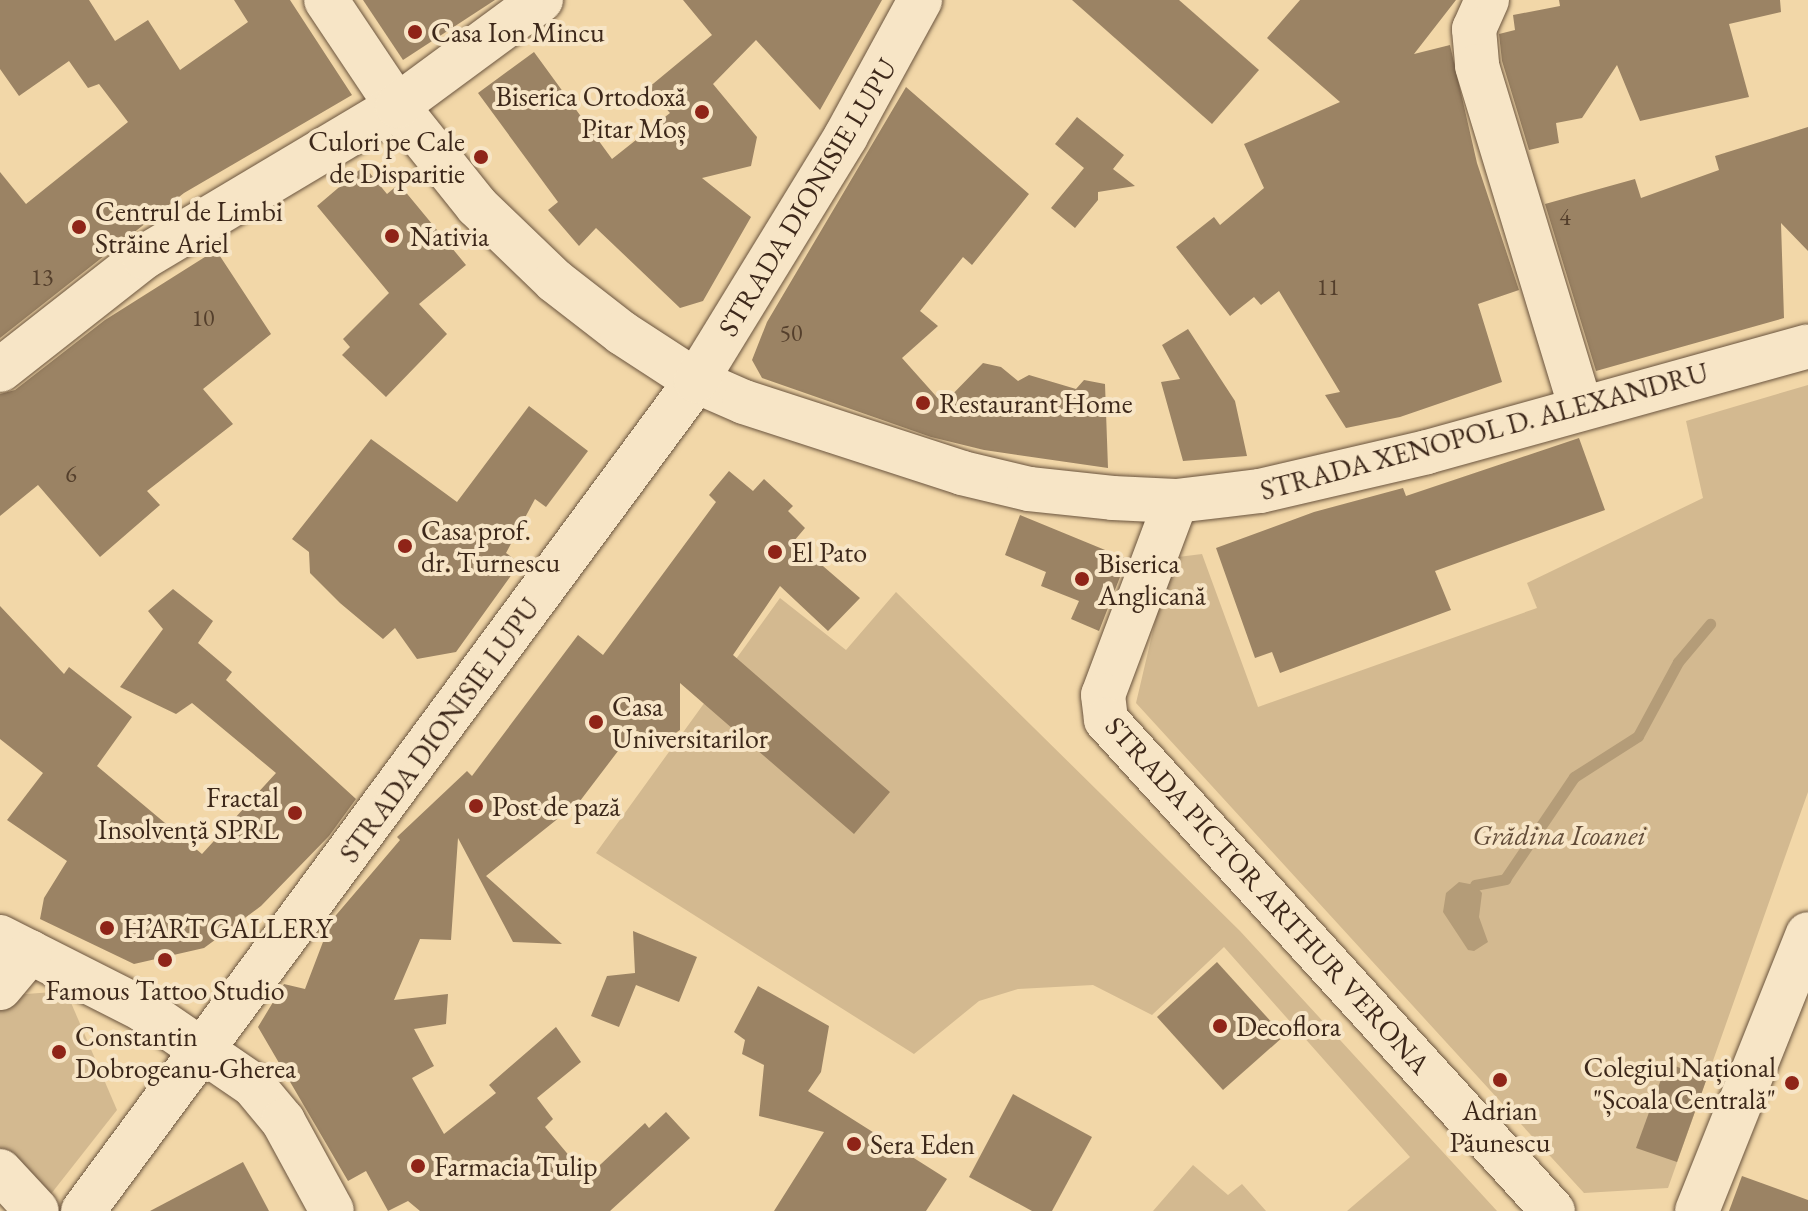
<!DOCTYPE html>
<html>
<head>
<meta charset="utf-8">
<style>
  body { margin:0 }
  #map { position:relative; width:1808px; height:1211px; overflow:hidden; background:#f2d7a8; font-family:"EB Garamond",serif }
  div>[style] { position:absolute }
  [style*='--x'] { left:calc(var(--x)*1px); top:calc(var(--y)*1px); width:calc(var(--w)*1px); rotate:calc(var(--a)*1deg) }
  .green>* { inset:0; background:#d3b990 }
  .water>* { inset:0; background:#b49c78 }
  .stream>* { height:11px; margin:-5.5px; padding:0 5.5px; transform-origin:5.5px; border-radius:5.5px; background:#b49c78 }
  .building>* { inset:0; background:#9b8364 }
  .roads { filter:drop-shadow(0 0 2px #6a543e) drop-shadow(0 0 2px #6a543e) }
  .minor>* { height:44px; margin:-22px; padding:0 22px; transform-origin:22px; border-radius:22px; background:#f7e5c6 }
  .dots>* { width:22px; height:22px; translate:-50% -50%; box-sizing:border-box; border:4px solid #f7e5c6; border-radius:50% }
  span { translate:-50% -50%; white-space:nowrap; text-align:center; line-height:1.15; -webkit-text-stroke:8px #f7e5c6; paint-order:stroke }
  .number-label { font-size:24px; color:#543f2c }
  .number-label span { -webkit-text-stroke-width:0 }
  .poi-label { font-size:28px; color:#3d281a }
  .left { translate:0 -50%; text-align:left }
  .right { translate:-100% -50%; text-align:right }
  .street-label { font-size:28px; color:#3d281a }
  .park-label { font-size:28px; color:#624c38; font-style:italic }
</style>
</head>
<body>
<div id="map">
  <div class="green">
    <div style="clip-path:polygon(1808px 385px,1808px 792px,1668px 1188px,1584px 1193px,1136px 703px,1170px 558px,1202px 554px,1258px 707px,1537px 608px,1527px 583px,1703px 498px,1686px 421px)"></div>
    <div style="clip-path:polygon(896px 592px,1240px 931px,1497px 1211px,1347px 1211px,1410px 1157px,1224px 947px,1152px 1015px,1093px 985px,1018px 989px,979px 1001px,914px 1054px,596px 853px,780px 598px,846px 650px)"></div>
    <div style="clip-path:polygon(66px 991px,117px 1110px,47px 1199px,0 1151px,0 1011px,13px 995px)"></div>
    <div style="clip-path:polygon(1193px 1165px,1228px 1195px,1242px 1184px,1266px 1211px,1153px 1211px)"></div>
  </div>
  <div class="water">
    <div style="clip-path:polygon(1459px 882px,1475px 885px,1482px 893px,1479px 917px,1488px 942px,1474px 951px,1468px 950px,1443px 912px,1446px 893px)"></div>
  </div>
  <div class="stream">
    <div style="--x:1475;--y:885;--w:31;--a:-11"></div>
    <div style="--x:1505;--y:879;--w:123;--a:-55.9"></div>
    <div style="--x:1574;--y:777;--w:76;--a:-32.6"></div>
    <div style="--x:1638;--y:736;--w:84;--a:-61.6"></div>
    <div style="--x:1678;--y:662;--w:50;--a:-49.9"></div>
  </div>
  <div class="building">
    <div style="clip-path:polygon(0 0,89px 0,115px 41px,148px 20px,180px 70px,248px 22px,234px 0,290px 0,352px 95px,184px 193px,0 338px,0 172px,26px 204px,128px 122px,99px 84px,88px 88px,69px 61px,19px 96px,0 69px)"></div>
    <div style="clip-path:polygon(363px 0,495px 0,403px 60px)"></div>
    <div style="clip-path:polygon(683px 0,882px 0,820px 110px,756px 40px,713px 84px,757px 137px,751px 166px,702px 178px,751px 217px,703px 301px,680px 308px,596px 228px,579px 246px,548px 210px,558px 202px,478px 93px,534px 52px,612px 159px,670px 113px,648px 88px,712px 35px)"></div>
    <div style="clip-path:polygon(1072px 0,1179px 0,1259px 70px,1212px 124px)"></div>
    <div style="clip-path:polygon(1300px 0,1456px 0,1414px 54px,1450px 45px,1477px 163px,1519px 290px,1478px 304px,1502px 382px,1400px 417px,1346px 428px,1325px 395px,1340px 392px,1279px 291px,1261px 305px,1254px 297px,1230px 316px,1176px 247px,1214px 217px,1220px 225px,1264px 188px,1244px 144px,1340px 102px,1267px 38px)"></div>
    <div style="clip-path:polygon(1559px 0,1780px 0,1781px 12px,1729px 24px,1749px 97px,1640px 121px,1617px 65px,1582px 118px,1556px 123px,1559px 143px,1529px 150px,1502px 61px,1499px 34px,1515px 30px,1513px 15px,1560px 6px)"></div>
    <div style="clip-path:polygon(906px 87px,1029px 194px,972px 265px,963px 257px,920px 311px,938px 326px,902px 358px,943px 404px,983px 363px,1001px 367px,1018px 381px,1029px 375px,1076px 389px,1084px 380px,1105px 384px,1108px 468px,984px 450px,931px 437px,762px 378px,752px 360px,767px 322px)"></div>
    <div style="clip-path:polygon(1077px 117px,1124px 155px,1113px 169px,1135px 186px,1098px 192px,1098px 200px,1075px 228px,1051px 208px,1084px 168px,1055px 144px)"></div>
    <div style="clip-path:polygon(1808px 127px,1808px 251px,1781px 223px,1784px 318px,1596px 371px,1545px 204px,1635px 179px,1641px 198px,1719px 170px,1715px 156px)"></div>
    <div style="clip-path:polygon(364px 166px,387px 194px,399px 184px,466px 265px,419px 304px,447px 334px,386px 397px,342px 355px,350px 347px,343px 339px,389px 293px,317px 206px)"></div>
    <div style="clip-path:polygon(216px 250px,271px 334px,203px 389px,233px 424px,147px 491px,160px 505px,100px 557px,38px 485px,0 516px,0 394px,15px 390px,105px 320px)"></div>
    <div style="clip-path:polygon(1188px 329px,1235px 401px,1247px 456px,1183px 461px,1161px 382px,1180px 379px,1162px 345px)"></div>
    <div style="clip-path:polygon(529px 406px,588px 451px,546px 507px,535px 499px,506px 553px,520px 563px,456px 652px,417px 659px,395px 628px,383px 639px,340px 603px,310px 573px,309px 552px,292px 539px,371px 439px,457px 502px)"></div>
    <div style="clip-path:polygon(1579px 438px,1605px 510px,1435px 571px,1451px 610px,1280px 673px,1272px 652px,1255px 658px,1216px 548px,1314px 512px,1403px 488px,1406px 496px)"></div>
    <div style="clip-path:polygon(729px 471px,753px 491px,764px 479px,793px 506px,788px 511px,805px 528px,794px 541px,860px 598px,828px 631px,780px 586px,733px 655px,890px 792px,854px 834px,680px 683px,680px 730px,664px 741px,634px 730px,580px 801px,486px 876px,562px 944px,513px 942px,458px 838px,451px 940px,420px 939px,394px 1000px,448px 994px,446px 1024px,414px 1029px,434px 1066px,412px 1078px,444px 1134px,496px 1093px,489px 1085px,556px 1027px,581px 1062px,537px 1098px,553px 1119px,545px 1127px,587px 1177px,645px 1123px,649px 1128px,666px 1112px,690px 1138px,610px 1211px,420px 1211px,408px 1201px,388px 1211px,366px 1171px,348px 1181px,258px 1027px,284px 984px,305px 989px,331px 921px,400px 840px,397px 837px,467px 771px,472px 776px,578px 635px,603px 655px,716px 502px,709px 495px)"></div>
    <div style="clip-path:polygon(1020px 515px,1127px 559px,1099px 631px,1071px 619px,1079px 601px,1041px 586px,1046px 572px,1005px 555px)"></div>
    <div style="clip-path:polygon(173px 589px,213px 621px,198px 643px,232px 672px,226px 680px,356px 799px,329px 836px,261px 906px,204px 948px,134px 964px,40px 919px,44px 898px,67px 861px,7px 820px,43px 773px,0 739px,0 606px,64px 674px,69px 667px,132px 717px,97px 766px,202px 854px,276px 773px,192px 703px,176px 714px,120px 687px,163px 629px,148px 611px)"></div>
    <div style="clip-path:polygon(633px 931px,697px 957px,679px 1002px,636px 985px,619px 1027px,591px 1016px,607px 976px,635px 973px)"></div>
    <div style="clip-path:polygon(1217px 962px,1284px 1036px,1223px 1090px,1157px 1017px)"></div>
    <div style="clip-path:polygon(758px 986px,829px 1026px,821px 1072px,808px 1091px,947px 1179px,926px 1211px,774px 1211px,824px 1132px,759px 1116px,764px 1065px,742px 1054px,745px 1040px,734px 1032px)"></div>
    <div style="clip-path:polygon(1667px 1063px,1707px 1078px,1677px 1162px,1636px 1148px)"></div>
    <div style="clip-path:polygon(1013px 1094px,1092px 1137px,1052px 1211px,1032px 1211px,969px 1177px)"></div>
    <div style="clip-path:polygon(243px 1162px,269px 1211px,150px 1211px)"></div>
    <div style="clip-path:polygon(1742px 1176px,1808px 1200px,1808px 1211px,1729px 1211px)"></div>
  </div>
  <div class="roads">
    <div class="minor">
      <div style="--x:326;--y:0;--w:128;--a:56.2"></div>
      <div style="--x:397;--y:106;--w:128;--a:51.3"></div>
      <div style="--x:477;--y:206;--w:108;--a:43.9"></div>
      <div style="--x:555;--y:281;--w:85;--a:37.8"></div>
      <div style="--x:622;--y:333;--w:88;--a:33"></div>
      <div style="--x:696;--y:381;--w:52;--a:23.6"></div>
      <div style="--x:744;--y:402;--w:229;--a:18"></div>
      <div style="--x:962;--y:473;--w:69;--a:13.4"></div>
      <div style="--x:1029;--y:489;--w:84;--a:6.1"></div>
      <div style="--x:1113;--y:498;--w:63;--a:2.7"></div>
      <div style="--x:1176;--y:501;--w:85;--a:-6.8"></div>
      <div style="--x:1260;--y:491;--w:171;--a:-13.1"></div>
      <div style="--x:1427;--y:452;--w:395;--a:-15.5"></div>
      <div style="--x:1487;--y:0;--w:32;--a:114"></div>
      <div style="--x:1474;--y:29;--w:37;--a:85"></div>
      <div style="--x:1477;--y:66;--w:357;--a:73.1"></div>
      <div style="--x:0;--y:370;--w:183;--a:-38.1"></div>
      <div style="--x:144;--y:257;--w:295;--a:-30.8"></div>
      <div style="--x:397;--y:106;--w:179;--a:-36.4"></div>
      <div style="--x:1176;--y:501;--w:207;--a:110.6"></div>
      <div style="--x:1103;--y:695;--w:25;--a:83"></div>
      <div style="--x:1106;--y:720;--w:664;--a:47.69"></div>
      <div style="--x:0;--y:937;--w:159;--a:26.9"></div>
      <div style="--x:142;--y:1009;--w:135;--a:34.4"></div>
      <div style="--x:253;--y:1085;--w:47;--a:50.2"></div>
      <div style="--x:283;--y:1121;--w:102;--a:61.4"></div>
      <div style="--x:0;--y:988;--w:47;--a:-50.2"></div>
      <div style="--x:0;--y:1171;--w:54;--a:47.2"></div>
      <div style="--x:83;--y:1211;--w:1032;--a:-53.55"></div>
      <div style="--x:696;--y:381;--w:287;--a:-58.5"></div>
      <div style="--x:846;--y:136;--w:155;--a:-61.4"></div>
      <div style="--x:1697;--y:1211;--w:298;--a:-68.2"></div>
    </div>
  </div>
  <div class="dots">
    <div style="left:415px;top:32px;background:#8f2418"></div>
    <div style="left:702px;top:112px;background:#8f2418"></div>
    <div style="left:481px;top:157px;background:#8f2418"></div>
    <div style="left:79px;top:227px;background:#8f2418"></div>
    <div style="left:392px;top:236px;background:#8f2418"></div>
    <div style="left:923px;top:403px;background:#8f2418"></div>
    <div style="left:405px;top:546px;background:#8f2418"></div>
    <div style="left:775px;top:552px;background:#8f2418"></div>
    <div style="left:1082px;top:579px;background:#8f2418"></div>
    <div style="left:596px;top:722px;background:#8f2418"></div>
    <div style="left:476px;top:806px;background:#8f2418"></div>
    <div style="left:295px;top:813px;background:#8f2418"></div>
    <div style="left:107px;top:928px;background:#8f2418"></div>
    <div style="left:165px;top:960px;background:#8f2418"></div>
    <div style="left:1220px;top:1026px;background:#8f2418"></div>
    <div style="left:59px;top:1052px;background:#8f2418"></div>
    <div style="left:1500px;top:1080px;background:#8f2418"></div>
    <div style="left:1792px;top:1083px;background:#8f2418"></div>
    <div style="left:854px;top:1144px;background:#8f2418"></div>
    <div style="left:418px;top:1166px;background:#8f2418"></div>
  </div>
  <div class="number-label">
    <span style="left:1565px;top:217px">4</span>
    <span style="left:42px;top:277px">13</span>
    <span style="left:1328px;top:287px">11</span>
    <span style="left:203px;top:318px">10</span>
    <span style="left:791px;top:333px">50</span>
    <span style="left:71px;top:474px">6</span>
  </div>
  <div class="poi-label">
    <span class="left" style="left:431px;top:32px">Casa Ion Mincu</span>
    <span class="right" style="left:686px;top:112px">Biserica Ortodoxă<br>Pitar Moș</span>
    <span class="right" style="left:465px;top:157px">Culori pe Cale<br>de Disparitie</span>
    <span class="left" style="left:95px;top:227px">Centrul de Limbi<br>Străine Ariel</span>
    <span class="left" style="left:410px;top:236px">Nativia</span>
    <span class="left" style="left:939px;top:403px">Restaurant Home</span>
    <span class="left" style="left:421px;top:546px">Casa prof.<br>dr. Turnescu</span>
    <span class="left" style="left:791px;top:552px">El Pato</span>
    <span class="left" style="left:1098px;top:579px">Biserica<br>Anglicană</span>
    <span class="left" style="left:612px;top:722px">Casa<br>Universitarilor</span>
    <span class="right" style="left:279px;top:813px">Fractal<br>Insolvență SPRL</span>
    <span class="left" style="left:492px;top:806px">Post de pază</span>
    <span class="left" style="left:123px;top:928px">H’ART GALLERY</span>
    <span style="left:165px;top:990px">Famous Tattoo Studio</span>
    <span class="left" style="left:1236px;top:1026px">Decoflora</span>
    <span class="left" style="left:75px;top:1052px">Constantin<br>Dobrogeanu-Gherea</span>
    <span class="right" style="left:1776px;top:1083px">Colegiul Național<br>"Școala Centrală"</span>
    <span style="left:1500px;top:1126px">Adrian<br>Păunescu</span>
    <span class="left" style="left:870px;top:1144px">Sera Eden</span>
    <span class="left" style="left:434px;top:1166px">Farmacia Tulip</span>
  </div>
  <div class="street-label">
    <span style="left:807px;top:197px;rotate:-59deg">STRADA DIONISIE LUPU</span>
    <span style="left:1484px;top:431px;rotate:-15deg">STRADA XENOPOL D. ALEXANDRU</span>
    <span style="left:439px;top:730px;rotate:-54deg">STRADA DIONISIE LUPU</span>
    <span style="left:1268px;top:895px;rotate:48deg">STRADA PICTOR ARTHUR VERONA</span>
  </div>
  <div class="park-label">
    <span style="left:1559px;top:835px">Grădina Icoanei</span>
  </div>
</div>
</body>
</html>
